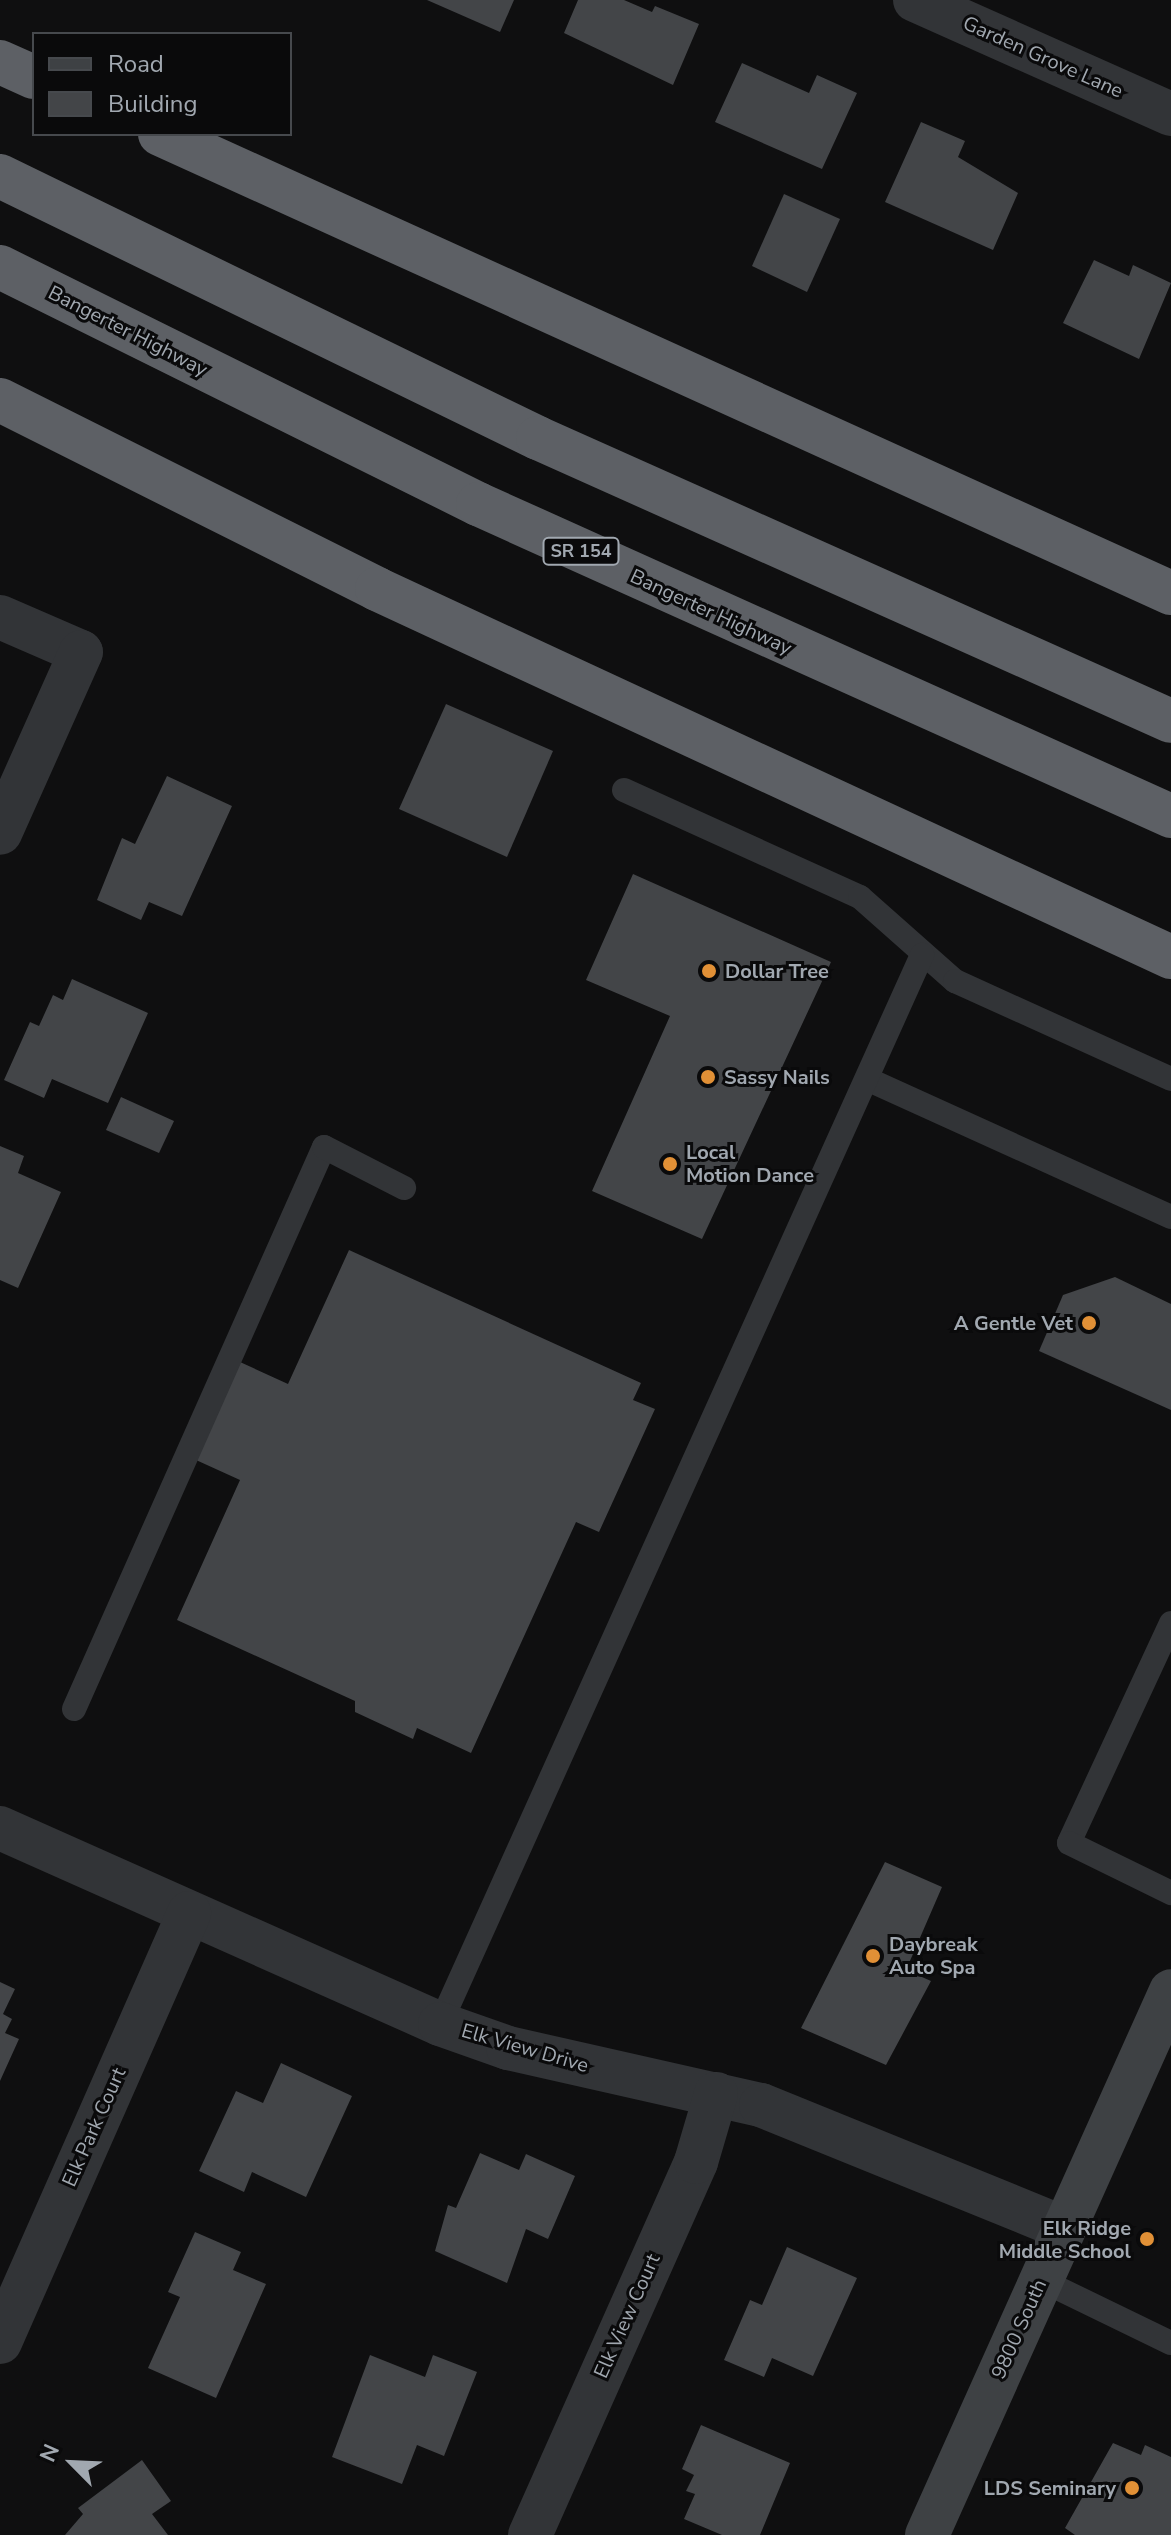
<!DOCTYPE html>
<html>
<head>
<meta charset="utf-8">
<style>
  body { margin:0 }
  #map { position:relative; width:1171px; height:2535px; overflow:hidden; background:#0f0f10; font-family:"Nunito Sans",sans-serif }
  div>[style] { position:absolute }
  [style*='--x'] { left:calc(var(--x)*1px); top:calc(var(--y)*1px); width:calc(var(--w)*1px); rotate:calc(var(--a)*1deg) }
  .building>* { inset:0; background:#434548 }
  .service>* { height:24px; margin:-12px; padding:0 12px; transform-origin:12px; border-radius:12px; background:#323437 }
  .minor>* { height:44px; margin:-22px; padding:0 22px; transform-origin:22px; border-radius:22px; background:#323437 }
  .secondary>* { height:44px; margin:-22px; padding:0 22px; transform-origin:22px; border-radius:22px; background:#3e4144 }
  .motorway>* { height:44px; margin:-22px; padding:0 22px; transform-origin:22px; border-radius:22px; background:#5d6065 }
  .dots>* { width:22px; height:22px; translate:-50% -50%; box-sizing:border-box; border:4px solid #0a0a0b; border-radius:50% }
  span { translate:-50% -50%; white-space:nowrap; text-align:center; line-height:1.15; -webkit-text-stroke:6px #0a0a0b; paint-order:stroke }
  .shield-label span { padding:2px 6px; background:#0a0a0b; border:2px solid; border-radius:6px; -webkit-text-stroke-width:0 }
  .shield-label { font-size:18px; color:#a1a8b0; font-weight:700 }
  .street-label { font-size:20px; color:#a1a8b0 }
  .poi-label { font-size:20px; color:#a1a8b0; font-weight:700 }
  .left { translate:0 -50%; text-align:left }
  .right { translate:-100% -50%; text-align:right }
  .legend { position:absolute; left:32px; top:32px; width:260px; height:104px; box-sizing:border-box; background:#0a0a0b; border:2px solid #46494d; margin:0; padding:10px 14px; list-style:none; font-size:24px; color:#a1a8b0 }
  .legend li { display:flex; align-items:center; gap:16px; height:40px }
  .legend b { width:40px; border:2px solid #46494d }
  .north { position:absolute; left:32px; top:2423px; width:80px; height:80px; -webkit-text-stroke:6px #0a0a0b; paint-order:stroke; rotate:294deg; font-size:22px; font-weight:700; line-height:32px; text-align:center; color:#a1a8b0 }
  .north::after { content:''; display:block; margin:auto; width:28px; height:36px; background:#a1a8b0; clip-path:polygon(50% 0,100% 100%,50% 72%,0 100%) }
</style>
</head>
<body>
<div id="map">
  <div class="building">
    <div style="clip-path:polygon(427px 0,514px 0,500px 32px)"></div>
    <div style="clip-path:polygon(578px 0,624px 0,652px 12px,655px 6px,699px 24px,673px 85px,564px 33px)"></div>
    <div style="clip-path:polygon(742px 63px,809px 93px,817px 75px,857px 93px,822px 169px,715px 122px)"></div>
    <div style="clip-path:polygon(921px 122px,965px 141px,958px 157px,1018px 193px,993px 250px,885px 202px)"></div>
    <div style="clip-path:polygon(784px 194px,840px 219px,807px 292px,752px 266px)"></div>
    <div style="clip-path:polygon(1094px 260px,1129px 276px,1133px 265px,1171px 283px,1139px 359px,1063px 323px)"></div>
    <div style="clip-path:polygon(446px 704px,553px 751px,507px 857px,399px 809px)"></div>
    <div style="clip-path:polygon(167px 776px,232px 806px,182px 916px,149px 902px,141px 920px,97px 900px,122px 838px,135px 844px)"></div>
    <div style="clip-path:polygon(633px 874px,831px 962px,702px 1239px,592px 1191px,670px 1016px,586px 980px)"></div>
    <div style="clip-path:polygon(72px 979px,148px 1013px,108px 1103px,52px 1079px,44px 1098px,4px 1080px,30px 1022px,39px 1026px,53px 995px,63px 1000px)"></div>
    <div style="clip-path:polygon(121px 1097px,174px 1121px,159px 1153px,106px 1130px)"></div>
    <div style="clip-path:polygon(0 1146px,24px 1156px,18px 1173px,61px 1192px,18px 1288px,0 1280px)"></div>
    <div style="clip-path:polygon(349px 1250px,641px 1383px,633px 1400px,655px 1409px,599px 1532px,576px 1522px,471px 1753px,417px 1728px,413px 1739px,355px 1712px,355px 1701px,177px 1620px,240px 1480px,196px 1460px,240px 1362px,288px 1384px)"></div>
    <div style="clip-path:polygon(1115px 1277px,1171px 1304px,1171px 1410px,1039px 1351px,1063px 1295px)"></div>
    <div style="clip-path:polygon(885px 1862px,942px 1887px,906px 1970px,931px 1981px,886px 2065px,801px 2028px)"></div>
    <div style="clip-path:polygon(0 1982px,15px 1989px,3px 2014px,12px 2019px,5px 2033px,19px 2039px,0 2081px)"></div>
    <div style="clip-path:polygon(281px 2063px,352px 2096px,306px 2197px,252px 2172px,244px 2192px,199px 2171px,236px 2091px,263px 2103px)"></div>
    <div style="clip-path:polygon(480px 2153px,519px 2170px,526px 2154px,575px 2176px,548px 2239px,526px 2229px,507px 2283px,435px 2251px,448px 2205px,456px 2208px)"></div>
    <div style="clip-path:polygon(195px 2232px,241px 2252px,233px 2270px,266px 2284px,216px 2398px,148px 2368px,180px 2297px,168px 2292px)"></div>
    <div style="clip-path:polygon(787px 2247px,857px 2278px,813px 2376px,772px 2358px,764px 2377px,724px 2360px,750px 2300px,762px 2305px)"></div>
    <div style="clip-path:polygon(370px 2355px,425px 2377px,433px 2355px,477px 2372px,444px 2456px,417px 2445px,402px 2484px,332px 2457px)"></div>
    <div style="clip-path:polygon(701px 2425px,790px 2463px,760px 2535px,722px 2535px,684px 2519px,695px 2494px,686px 2491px,694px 2475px,682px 2469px)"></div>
    <div style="clip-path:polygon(1113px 2443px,1141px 2455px,1145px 2445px,1171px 2457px,1171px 2535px,1075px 2535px,1065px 2528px)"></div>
    <div style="clip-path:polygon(142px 2460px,171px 2501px,152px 2514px,168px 2535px,65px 2535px,83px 2514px,78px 2508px)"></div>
  </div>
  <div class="service">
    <div style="--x:624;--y:790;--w:259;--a:24.4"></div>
    <div style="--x:860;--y:897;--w:127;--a:41.5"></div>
    <div style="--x:955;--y:981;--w:237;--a:24.4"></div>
    <div style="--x:867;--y:1079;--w:334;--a:24.4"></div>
    <div style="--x:1171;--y:1623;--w:242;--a:114.9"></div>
    <div style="--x:1069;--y:1843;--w:114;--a:26.1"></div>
    <div style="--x:74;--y:1709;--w:615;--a:-66.02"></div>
    <div style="--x:324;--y:1147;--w:90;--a:27.1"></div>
    <div style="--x:440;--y:2024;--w:1173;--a:-65.73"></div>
    <div style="--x:1041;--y:2280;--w:144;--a:25.9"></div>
  </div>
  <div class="minor">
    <div style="--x:915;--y:0;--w:280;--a:24"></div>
    <div style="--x:0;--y:617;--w:88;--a:23.4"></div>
    <div style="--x:81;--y:652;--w:198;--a:114.1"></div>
    <div style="--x:0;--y:1828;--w:482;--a:24"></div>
    <div style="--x:440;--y:2024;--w:72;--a:19.4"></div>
    <div style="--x:508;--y:2048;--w:259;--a:12.7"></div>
    <div style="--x:761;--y:2105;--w:327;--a:22.1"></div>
    <div style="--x:0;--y:2342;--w:469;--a:-66.2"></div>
    <div style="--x:530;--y:2535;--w:408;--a:-66"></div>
    <div style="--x:696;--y:2162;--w:71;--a:-73.6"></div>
  </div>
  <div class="secondary">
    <div style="--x:927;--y:2535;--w:596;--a:-65.84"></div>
  </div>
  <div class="motorway">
    <div style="--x:0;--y:62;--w:37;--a:24"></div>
    <div style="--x:160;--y:134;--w:1110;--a:24.42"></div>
    <div style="--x:0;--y:176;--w:598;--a:25.97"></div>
    <div style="--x:538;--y:438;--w:693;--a:24.09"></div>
    <div style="--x:0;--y:267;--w:534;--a:26.37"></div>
    <div style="--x:478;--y:504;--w:760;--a:24.24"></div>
    <div style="--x:0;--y:400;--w:422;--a:26.6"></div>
    <div style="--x:377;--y:589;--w:875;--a:24.87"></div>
  </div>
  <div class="dots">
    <div style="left:709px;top:971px;background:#e19036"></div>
    <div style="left:708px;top:1077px;background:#e19036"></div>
    <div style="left:670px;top:1164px;background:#e19036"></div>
    <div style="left:1089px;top:1323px;background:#e19036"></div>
    <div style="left:873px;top:1956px;background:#e19036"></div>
    <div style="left:1147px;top:2239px;background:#e19036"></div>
    <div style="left:1132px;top:2488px;background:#e19036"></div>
  </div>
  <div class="shield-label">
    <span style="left:581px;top:551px">SR 154</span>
  </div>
  <div class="street-label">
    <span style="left:1043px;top:57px;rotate:24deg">Garden Grove Lane</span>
    <span style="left:128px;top:331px;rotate:27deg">Bangerter Highway</span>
    <span style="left:711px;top:612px;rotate:25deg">Bangerter Highway</span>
    <span style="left:525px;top:2048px;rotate:16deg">Elk View Drive</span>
    <span style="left:94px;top:2127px;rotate:-66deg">Elk Park Court</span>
    <span style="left:627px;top:2316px;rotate:-66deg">Elk View Court</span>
    <span style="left:1019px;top:2329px;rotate:-66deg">9800 South</span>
  </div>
  <div class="poi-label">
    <span class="left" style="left:725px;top:971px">Dollar Tree</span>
    <span class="left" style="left:724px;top:1077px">Sassy Nails</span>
    <span class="left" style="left:686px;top:1164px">Local<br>Motion Dance</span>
    <span class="right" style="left:1073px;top:1323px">A Gentle Vet</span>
    <span class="left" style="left:889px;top:1956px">Daybreak<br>Auto Spa</span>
    <span class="right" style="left:1131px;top:2240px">Elk Ridge<br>Middle School</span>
    <span class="right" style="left:1116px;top:2488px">LDS Seminary</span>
  </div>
  <ul class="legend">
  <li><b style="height:10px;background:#3e4144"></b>Road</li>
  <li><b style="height:22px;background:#434548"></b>Building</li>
  </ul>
  <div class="north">N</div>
</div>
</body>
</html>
